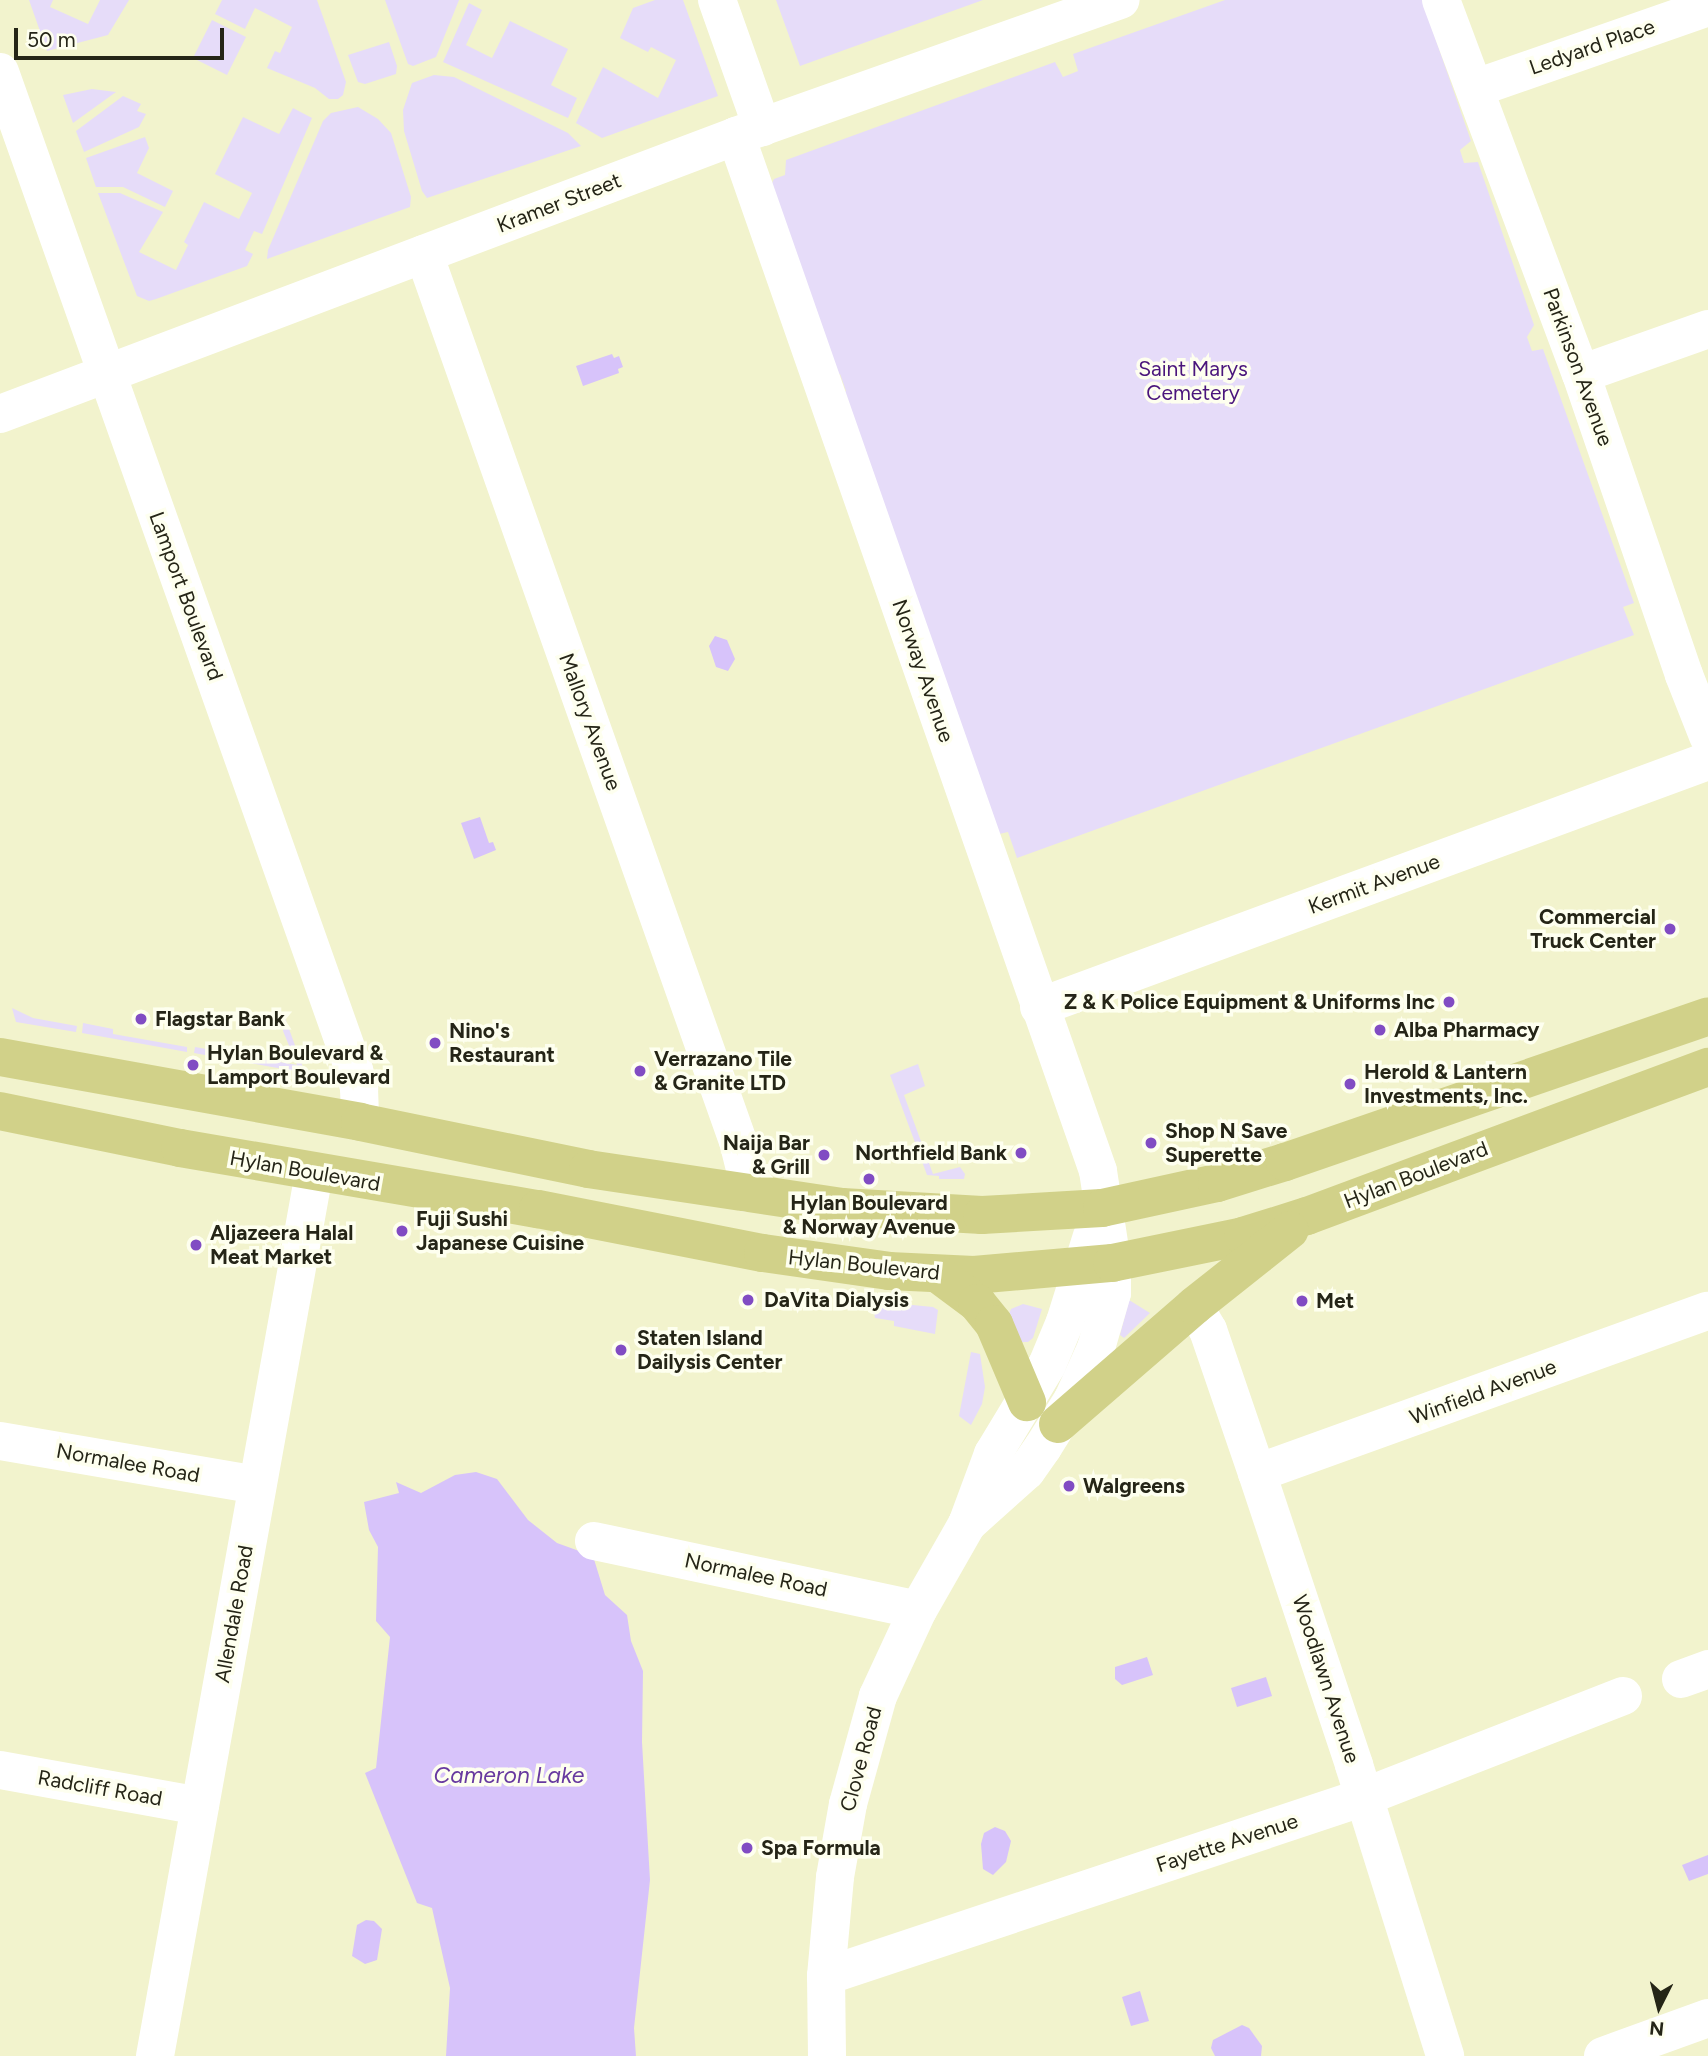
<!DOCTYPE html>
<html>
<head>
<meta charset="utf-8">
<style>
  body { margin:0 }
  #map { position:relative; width:1708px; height:2056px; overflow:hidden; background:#f2f3cd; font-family:Figtree,sans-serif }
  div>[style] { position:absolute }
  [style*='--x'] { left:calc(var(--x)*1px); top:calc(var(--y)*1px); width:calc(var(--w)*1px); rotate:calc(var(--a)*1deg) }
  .green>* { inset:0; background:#e6dcf9 }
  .water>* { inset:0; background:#d7c3fa }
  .minor>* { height:38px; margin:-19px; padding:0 19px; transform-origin:19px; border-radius:19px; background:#fff }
  .major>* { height:38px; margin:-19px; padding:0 19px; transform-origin:19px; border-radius:19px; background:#d1d189 }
  .dots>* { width:19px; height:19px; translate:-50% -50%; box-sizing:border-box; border:4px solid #feffef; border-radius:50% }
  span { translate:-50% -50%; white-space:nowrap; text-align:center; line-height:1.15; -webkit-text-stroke:7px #feffef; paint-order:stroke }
  .street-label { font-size:21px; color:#252517 }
  .park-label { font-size:21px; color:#4a157c }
  .poi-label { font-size:21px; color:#252517; font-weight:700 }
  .right { translate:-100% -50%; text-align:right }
  .left { translate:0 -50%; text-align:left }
  .water-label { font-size:23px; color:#67399f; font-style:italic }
  .north { position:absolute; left:1624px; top:1972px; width:70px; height:70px; -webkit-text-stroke:5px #feffef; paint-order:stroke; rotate:186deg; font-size:19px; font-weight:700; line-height:28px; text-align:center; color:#252517 }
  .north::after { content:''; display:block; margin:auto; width:24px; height:32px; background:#252517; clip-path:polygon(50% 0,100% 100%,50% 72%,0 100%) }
  .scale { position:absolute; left:14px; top:28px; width:210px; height:32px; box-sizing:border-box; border:4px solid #252517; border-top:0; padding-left:9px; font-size:21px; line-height:24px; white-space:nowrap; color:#252517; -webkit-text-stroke:5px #feffef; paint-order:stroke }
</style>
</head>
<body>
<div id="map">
  <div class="green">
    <div style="clip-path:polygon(29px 0,53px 0,50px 7px,88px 24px,100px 0,129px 0,108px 35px,47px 51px)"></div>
    <div style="clip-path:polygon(222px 0,317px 0,346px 82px,343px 95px,338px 99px,329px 99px,315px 88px,267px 68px,275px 51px,280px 53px,292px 27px,255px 8px,245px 29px,215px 14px)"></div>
    <div style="clip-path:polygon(385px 0,459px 0,436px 57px,413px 66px,408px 64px)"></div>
    <div style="clip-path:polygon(655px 0,683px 0,718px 96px,602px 138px,576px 123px,603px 67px,658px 98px,676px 60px,651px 47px,648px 52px,620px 38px,633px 8px)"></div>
    <div style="clip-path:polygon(776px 0,983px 0,800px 66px)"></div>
    <div style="clip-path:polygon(1225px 0,1422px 0,1471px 141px,1460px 150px,1464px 163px,1478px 162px,1534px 325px,1527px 337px,1532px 351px,1543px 349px,1634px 603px,1623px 607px,1634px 635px,1017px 858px,1008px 832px,999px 834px,835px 398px,846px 391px,840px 374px,833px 376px,771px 185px,774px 179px,785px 175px,786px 160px,1055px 62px,1063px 77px,1078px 71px,1073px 54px)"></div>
    <div style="clip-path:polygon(469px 3px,482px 10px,466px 45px,492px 58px,510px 21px,568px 49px,551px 85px,577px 98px,568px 118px,443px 62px)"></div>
    <div style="clip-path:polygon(212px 20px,246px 37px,227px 75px,193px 58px)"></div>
    <div style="clip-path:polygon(389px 42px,397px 66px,396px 74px,365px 84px,358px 82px,348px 55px)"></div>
    <div style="clip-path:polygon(434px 75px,454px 77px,568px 133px,581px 146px,427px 198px,422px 191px,404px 131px,403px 110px,412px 83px)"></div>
    <div style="clip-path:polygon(92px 89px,116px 92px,73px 123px,63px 95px)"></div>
    <div style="clip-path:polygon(123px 96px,141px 104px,137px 111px,146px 114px,139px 127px,84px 152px,76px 131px)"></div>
    <div style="clip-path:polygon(358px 107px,378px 119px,391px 133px,411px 197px,410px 207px,267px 259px,268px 250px,323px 121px,331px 113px)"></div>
    <div style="clip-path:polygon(293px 108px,312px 118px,262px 234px,254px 231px,245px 250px,253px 254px,247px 266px,156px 299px,149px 301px,137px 296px,98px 193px,120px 193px,163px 212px,139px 252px,176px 270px,188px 245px,184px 242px,204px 202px,239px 219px,252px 193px,215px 174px,243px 117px,279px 134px)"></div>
    <div style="clip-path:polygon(145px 137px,149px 148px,137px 173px,173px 191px,165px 207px,123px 187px,96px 187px,86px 158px)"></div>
    <div style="clip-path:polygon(12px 1008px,33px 1018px,77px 1026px,76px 1032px,16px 1022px)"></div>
    <div style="clip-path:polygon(284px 1015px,305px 1073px,194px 1053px,195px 1047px,297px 1065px,283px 1031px)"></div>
    <div style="clip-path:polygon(83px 1023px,113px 1029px,113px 1034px,187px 1047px,187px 1052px,82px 1033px)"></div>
    <div style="clip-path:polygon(918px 1064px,925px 1086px,904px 1095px,933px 1174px,960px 1167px,965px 1174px,964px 1179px,939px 1179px,939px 1176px,927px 1175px,890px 1075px)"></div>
    <div style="clip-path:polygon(1129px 1300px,1150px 1313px,1124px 1338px,1120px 1335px)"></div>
    <div style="clip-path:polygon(872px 1301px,933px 1307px,938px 1310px,935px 1334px,894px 1326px,894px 1321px,875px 1318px)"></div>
    <div style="clip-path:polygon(1023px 1304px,1042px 1309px,1033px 1338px,1028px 1342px,1021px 1342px,1009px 1314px,1011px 1309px)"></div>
    <div style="clip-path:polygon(971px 1352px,980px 1354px,985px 1387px,982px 1404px,971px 1425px,959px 1416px)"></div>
  </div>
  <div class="water">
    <div style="clip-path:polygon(612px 354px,614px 358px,619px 356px,623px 367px,618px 369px,619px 373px,583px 386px,576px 366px)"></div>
    <div style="clip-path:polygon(715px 636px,727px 640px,735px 659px,728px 671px,716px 667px,709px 646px)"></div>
    <div style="clip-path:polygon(480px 817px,489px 843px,493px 842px,496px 850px,474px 859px,461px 823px)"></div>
    <div style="clip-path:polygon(476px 1472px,497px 1479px,528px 1520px,557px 1543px,593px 1556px,605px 1595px,627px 1615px,631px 1641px,643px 1671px,642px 1742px,650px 1880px,634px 2028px,636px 2056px,446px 2056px,450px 1988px,432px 1908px,417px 1903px,365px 1773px,376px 1768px,390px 1637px,376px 1621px,378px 1547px,369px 1530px,364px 1502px,399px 1493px,396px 1482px,421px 1493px,455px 1475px)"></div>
    <div style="clip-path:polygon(1147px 1657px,1153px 1675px,1122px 1685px,1115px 1679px,1115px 1667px)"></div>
    <div style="clip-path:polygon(1266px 1677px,1272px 1696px,1237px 1707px,1231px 1688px)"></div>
    <div style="clip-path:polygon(995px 1827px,1005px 1831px,1011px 1841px,1006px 1862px,993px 1875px,983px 1869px,981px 1844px,984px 1833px)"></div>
    <div style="clip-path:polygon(1708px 1855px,1708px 1874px,1689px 1881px,1682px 1865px)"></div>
    <div style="clip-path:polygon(366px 1920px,374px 1921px,382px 1929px,377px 1960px,365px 1964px,352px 1956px,357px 1925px)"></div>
    <div style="clip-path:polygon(1140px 1991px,1149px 2021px,1131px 2026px,1122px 1997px)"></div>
    <div style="clip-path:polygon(1242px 2025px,1249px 2028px,1262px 2046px,1261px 2056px,1215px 2056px,1211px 2048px,1213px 2040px)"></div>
  </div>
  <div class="minor">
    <div style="--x:717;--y:0;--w:135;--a:70.5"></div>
    <div style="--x:1441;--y:0;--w:399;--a:69.5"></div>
    <div style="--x:1581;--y:374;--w:318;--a:71.1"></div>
    <div style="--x:1684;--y:675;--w:66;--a:68.5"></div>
    <div style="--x:0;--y:72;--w:1059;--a:70.47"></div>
    <div style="--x:354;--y:1070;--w:19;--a:74"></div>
    <div style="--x:359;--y:1088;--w:34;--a:88"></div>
    <div style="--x:1476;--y:88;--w:246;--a:-19.2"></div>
    <div style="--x:736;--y:136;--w:1096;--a:70.72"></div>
    <div style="--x:1098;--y:1171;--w:93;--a:81.3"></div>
    <div style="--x:1112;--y:1263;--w:30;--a:90"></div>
    <div style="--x:1112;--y:1293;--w:57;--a:106.2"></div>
    <div style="--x:1096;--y:1348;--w:56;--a:114.3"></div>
    <div style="--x:1073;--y:1399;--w:57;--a:122"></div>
    <div style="--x:1043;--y:1447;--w:29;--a:125"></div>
    <div style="--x:1026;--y:1471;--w:79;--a:138.1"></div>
    <div style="--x:424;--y:254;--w:941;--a:70.51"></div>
    <div style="--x:738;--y:1141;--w:33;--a:76"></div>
    <div style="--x:746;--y:1173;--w:20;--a:90"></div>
    <div style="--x:1581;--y:374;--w:135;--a:-19.5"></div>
    <div style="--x:0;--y:414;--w:787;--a:-20.69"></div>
    <div style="--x:736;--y:136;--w:408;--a:-19.5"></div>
    <div style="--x:1039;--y:1007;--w:713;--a:-20.19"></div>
    <div style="--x:1194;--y:1306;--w:28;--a:60"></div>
    <div style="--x:1208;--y:1330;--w:151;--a:71.1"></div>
    <div style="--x:1257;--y:1473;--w:308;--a:71.6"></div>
    <div style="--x:1354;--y:1765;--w:305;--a:72.6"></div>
    <div style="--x:0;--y:1441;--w:261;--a:9.7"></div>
    <div style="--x:1257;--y:1473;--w:479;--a:-19.8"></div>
    <div style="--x:594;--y:1541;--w:331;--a:12"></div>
    <div style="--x:1681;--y:1679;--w:29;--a:-20"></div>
    <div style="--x:0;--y:1770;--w:203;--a:10.2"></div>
    <div style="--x:826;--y:1976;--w:567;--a:-18.4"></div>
    <div style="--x:1364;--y:1797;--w:278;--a:-21.3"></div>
    <div style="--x:155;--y:2056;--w:897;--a:-79.79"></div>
    <div style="--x:827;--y:2056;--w:80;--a:-90.7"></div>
    <div style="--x:826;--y:1976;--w:99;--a:-84.8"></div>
    <div style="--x:835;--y:1877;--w:74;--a:-79.9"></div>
    <div style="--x:848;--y:1804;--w:112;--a:-74.5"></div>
    <div style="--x:878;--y:1696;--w:95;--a:-65.1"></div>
    <div style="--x:918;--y:1610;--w:99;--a:-60.3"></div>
    <div style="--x:967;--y:1524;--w:75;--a:-69.6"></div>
    <div style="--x:993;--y:1454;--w:104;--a:-58.8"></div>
    <div style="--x:1047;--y:1365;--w:47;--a:-67.3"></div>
    <div style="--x:1065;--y:1322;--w:90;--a:-72.6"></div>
    <div style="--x:1603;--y:2056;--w:112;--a:-19.9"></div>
  </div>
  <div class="major">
    <div style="--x:0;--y:1057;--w:366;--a:10.2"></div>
    <div style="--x:360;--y:1122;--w:233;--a:11.6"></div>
    <div style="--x:588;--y:1169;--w:257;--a:8.5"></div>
    <div style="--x:842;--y:1207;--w:140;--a:3.3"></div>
    <div style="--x:982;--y:1215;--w:120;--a:-3.3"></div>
    <div style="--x:1102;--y:1208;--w:118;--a:-12.3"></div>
    <div style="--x:1217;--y:1183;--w:71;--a:-17.2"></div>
    <div style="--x:1285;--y:1162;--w:447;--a:-19"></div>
    <div style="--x:0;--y:1111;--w:184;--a:11.6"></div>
    <div style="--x:180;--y:1148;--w:363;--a:9.7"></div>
    <div style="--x:538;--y:1209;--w:229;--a:11.1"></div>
    <div style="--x:763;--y:1253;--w:127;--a:8.1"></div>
    <div style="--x:889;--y:1271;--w:85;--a:2.7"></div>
    <div style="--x:974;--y:1275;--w:139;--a:-5"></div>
    <div style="--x:1112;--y:1263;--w:134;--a:-11.6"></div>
    <div style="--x:1243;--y:1236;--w:67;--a:-17.4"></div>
    <div style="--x:1307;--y:1216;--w:428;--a:-20.4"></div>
    <div style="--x:938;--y:1274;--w:49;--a:36.6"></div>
    <div style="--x:977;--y:1303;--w:27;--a:51"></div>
    <div style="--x:994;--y:1324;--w:85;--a:67.1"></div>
    <div style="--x:1058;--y:1424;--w:180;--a:-40.9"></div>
    <div style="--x:1194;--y:1306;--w:122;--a:-38.4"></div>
  </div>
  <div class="dots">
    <div style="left:1670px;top:929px;background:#814cc3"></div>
    <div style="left:1449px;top:1002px;background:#814cc3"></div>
    <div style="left:141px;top:1019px;background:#814cc3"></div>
    <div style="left:1380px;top:1030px;background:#814cc3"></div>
    <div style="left:435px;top:1043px;background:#814cc3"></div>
    <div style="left:193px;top:1065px;background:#814cc3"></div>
    <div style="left:640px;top:1071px;background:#814cc3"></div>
    <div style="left:1350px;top:1084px;background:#814cc3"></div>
    <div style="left:1151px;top:1143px;background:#814cc3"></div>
    <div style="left:1021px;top:1153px;background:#814cc3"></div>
    <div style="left:824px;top:1155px;background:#814cc3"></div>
    <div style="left:869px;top:1179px;background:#814cc3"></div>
    <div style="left:402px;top:1231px;background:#814cc3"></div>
    <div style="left:196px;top:1245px;background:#814cc3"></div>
    <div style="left:748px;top:1300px;background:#814cc3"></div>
    <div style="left:1302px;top:1301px;background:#814cc3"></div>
    <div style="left:621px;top:1350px;background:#814cc3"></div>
    <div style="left:1069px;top:1486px;background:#814cc3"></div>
    <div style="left:747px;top:1848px;background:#814cc3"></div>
  </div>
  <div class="street-label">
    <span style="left:1592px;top:47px;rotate:-19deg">Ledyard Place</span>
    <span style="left:559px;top:203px;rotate:-21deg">Kramer Street</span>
    <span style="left:1578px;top:367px;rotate:70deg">Parkinson Avenue</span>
    <span style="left:186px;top:596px;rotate:70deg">Lamport Boulevard</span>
    <span style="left:923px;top:671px;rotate:71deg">Norway Avenue</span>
    <span style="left:590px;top:722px;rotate:70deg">Mallory Avenue</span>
    <span style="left:1374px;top:884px;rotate:-20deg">Kermit Avenue</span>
    <span style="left:305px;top:1171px;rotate:10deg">Hylan Boulevard</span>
    <span style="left:1416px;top:1175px;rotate:-21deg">Hylan Boulevard</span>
    <span style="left:864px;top:1265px;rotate:6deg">Hylan Boulevard</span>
    <span style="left:1483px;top:1392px;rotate:-20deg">Winfield Avenue</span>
    <span style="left:128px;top:1463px;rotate:10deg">Normalee Road</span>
    <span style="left:756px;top:1575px;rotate:12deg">Normalee Road</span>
    <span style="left:234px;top:1614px;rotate:-80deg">Allendale Road</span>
    <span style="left:1326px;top:1679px;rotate:72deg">Woodlawn Avenue</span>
    <span style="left:861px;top:1759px;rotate:-75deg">Clove Road</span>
    <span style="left:100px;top:1788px;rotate:10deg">Radcliff Road</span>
    <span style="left:1227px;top:1843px;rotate:-18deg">Fayette Avenue</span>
  </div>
  <div class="park-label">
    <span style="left:1193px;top:381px">Saint Marys<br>Cemetery</span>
  </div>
  <div class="poi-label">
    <span class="right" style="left:1656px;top:929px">Commercial<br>Truck Center</span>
    <span class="right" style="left:1435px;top:1002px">Z &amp; K Police Equipment &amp; Uniforms Inc</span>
    <span class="left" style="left:155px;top:1019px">Flagstar Bank</span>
    <span class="left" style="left:1394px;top:1030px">Alba Pharmacy</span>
    <span class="left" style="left:449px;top:1043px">Nino's<br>Restaurant</span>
    <span class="left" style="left:207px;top:1065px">Hylan Boulevard &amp;<br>Lamport Boulevard</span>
    <span class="left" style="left:654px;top:1071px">Verrazano Tile<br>&amp; Granite LTD</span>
    <span class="left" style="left:1364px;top:1084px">Herold &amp; Lantern<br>Investments, Inc.</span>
    <span class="left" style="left:1165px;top:1143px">Shop N Save<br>Superette</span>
    <span class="right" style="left:810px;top:1155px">Naija Bar<br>&amp; Grill</span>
    <span class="right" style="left:1007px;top:1153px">Northfield Bank</span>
    <span style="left:869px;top:1215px">Hylan Boulevard<br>&amp; Norway Avenue</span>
    <span class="left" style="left:416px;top:1231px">Fuji Sushi<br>Japanese Cuisine</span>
    <span class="left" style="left:210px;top:1245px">Aljazeera Halal<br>Meat Market</span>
    <span class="left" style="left:764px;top:1300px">DaVita Dialysis</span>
    <span class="left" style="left:1316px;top:1301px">Met</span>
    <span class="left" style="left:637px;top:1350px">Staten Island<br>Dailysis Center</span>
    <span class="left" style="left:1083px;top:1486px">Walgreens</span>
    <span class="left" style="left:761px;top:1848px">Spa Formula</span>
  </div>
  <div class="water-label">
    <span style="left:509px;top:1775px">Cameron Lake</span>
  </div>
  <div class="north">N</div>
  <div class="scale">50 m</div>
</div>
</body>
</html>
